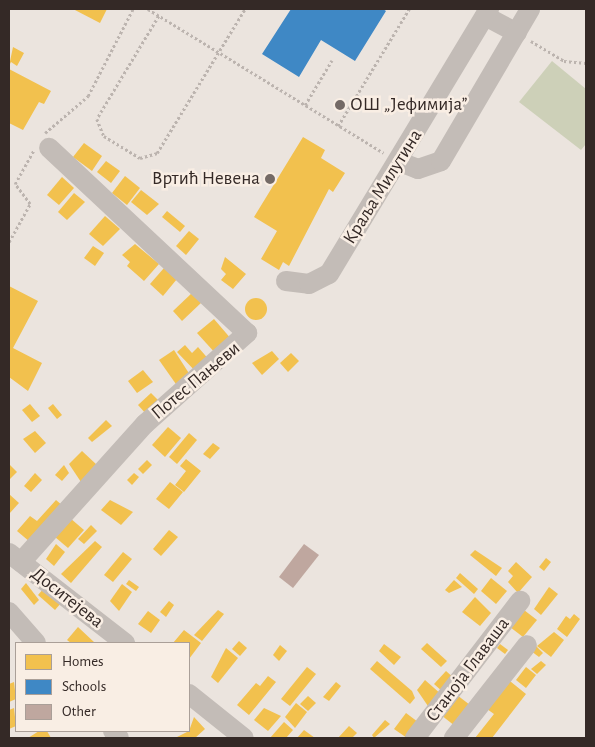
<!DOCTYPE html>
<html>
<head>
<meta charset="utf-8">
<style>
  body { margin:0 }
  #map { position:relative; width:595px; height:747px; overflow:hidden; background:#ebe4de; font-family:"Alegreya Sans",sans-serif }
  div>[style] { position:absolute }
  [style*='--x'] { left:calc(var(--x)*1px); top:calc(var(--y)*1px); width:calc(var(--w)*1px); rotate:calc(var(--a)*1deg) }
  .green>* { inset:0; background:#cdd0b8 }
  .homes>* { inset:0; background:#f2c14e }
  .round { border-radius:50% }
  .schools>* { inset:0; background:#3f88c5 }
  .building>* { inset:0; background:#bfa79f }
  .path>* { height:2.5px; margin-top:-1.25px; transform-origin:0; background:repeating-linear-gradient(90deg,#bcb4af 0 2.5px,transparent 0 5px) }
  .minor>* { height:20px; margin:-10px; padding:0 10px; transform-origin:10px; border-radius:10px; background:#c3bcb7 }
  .dots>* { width:14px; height:14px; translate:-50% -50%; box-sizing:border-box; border:2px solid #f9eee4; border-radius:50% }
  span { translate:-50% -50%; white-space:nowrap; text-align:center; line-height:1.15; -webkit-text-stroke:5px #f9eee4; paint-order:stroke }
  .poi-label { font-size:19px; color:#342926 }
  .left { translate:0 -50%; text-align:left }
  .right { translate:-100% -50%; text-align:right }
  .street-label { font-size:19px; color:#342926 }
  .frame { position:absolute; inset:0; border:10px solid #342926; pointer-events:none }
  .legend { position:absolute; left:15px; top:642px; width:175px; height:90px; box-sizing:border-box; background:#f9eee4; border:1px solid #aa9f98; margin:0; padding:6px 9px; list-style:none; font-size:15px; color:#342926 }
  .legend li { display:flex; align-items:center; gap:10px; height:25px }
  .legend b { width:25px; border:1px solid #aa9f98 }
</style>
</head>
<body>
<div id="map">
  <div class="green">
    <div style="clip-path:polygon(552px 61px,586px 89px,586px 144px,581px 150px,519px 102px)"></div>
  </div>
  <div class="homes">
    <div style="clip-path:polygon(73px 9px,107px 9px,100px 23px)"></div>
    <div style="clip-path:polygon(13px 47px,24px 53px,17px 66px,11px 62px,9px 66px)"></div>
    <div style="clip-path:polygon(9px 69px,51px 91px,44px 104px,39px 102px,23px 130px,9px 123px)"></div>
    <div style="clip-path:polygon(303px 137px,325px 150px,321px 158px,345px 173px,333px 192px,329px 189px,289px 266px,283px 262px,279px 270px,261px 259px,277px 231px,254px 217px)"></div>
    <div style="clip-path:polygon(84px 143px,102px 156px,92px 171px,73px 157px)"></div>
    <div style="clip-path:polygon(106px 161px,120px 171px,111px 183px,97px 172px)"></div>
    <div style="clip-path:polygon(125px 176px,140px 188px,127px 205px,112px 193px)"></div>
    <div style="clip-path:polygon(62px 177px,74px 188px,59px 205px,47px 195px)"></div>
    <div style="clip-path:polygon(141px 190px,159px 204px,147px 215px,131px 202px)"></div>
    <div style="clip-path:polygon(74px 193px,85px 202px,67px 220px,58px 212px)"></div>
    <div style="clip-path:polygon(167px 211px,185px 226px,180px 232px,162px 217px)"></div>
    <div style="clip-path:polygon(105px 216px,120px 229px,103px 246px,89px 234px)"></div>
    <div style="clip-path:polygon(189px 231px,199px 239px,186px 255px,176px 246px)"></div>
    <div style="clip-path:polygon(135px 244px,159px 264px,144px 281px,127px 266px,130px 262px,122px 255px)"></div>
    <div style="clip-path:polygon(93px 246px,104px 253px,95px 266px,84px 258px)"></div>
    <div style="clip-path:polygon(225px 257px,246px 274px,233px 289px,221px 280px,226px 274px,221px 269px)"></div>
    <div style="clip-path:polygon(164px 268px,177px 279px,163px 296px,150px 284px)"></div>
    <div style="clip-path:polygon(9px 286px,38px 301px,13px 348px,42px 363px,28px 391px,9px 377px)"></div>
    <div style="clip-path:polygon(193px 292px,202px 302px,182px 321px,173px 311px)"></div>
    <div class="round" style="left:245px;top:298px;width:22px;height:22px"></div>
    <div style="clip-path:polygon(214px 319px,232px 340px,216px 354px,197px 333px)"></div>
    <div style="clip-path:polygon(185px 345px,192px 353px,198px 347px,211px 362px,198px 374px,177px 352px)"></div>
    <div style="clip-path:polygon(174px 350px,192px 378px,178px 387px,159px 360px)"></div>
    <div style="clip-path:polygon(272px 351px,279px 359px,262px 375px,252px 363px)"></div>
    <div style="clip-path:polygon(291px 353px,299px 361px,288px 372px,280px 363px)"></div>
    <div style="clip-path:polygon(143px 370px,153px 382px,137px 393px,128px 381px)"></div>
    <div style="clip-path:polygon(151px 393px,160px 402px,147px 415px,138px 405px)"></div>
    <div style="clip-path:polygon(30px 404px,40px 416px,32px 422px,22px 410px)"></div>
    <div style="clip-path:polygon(53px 404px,62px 415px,57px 419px,48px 408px)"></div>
    <div style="clip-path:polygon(106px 420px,112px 426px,92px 442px,88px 438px)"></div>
    <div style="clip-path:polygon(168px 427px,181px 438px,165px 457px,152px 445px)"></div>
    <div style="clip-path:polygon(35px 431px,46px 443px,35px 453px,23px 439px)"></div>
    <div style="clip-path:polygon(189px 433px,197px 440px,177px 464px,169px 457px)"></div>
    <div style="clip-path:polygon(213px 443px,220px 448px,210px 459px,203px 454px)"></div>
    <div style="clip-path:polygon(82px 451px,97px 465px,81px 482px,69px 464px)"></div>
    <div style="clip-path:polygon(186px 459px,201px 471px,184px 492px,175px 485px,186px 471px,180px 466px)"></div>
    <div style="clip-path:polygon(147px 460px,152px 465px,143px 474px,138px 469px)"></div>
    <div style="clip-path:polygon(10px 465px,17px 472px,9px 480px,9px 467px)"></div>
    <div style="clip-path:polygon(64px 465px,69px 473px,62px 481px,55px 475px)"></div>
    <div style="clip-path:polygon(35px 473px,42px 480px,31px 492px,24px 486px)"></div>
    <div style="clip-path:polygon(134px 473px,139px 477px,132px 485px,127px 480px)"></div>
    <div style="clip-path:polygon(170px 482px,183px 492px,169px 509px,156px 499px)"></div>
    <div style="clip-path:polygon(9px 494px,19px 503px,9px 514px)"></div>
    <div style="clip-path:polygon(56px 500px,63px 506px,30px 542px,17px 531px,30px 516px,37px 521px)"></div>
    <div style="clip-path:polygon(110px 500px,133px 512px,121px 525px,101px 510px)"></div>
    <div style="clip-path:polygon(70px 518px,84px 530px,68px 548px,55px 537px)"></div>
    <div style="clip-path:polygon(91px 525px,97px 531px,84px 544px,78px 539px)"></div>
    <div style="clip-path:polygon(169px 530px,178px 537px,161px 556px,153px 549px)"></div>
    <div style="clip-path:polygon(95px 541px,102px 547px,71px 583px,61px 574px)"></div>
    <div style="clip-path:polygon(56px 544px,65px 552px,54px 566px,46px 559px)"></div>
    <div style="clip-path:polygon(475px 550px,502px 568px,496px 576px,470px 555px)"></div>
    <div style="clip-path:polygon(123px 552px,132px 559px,113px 582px,104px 575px)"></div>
    <div style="clip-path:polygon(546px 558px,551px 562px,544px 571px,539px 567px)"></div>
    <div style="clip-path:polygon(516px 562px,532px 577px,518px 593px,508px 582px,513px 576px,508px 571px)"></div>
    <div style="clip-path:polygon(460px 573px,478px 589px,474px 594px,456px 578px)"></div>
    <div style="clip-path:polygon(491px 578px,507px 591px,496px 604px,481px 591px)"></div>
    <div style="clip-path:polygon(129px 580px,139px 587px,136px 591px,126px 584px)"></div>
    <div style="clip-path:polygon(454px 580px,462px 587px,449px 593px,445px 590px)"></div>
    <div style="clip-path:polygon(26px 583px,39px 600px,34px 605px,21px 589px)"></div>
    <div style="clip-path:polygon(122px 584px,132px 592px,119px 611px,110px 601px)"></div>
    <div style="clip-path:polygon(549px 587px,558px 594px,541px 615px,534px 609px)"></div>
    <div style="clip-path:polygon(44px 588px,61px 603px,55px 610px,38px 595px)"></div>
    <div style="clip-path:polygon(475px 597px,491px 613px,480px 626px,462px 612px)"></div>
    <div style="clip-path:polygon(169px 601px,174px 605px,166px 617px,160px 612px)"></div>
    <div style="clip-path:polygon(218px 610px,224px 614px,202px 641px,194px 635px)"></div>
    <div style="clip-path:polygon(524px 610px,537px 620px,523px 637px,510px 627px)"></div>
    <div style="clip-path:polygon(148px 611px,160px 620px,151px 633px,138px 624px)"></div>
    <div style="clip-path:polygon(574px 614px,580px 619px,567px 637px,557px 629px,566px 616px,570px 619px)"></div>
    <div style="clip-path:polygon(78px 627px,95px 643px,71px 643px,67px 640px)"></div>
    <div style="clip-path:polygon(184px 630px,201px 643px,189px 659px,189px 643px,173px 643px)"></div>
    <div style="clip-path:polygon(554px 632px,564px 640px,551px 657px,537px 646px)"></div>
    <div style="clip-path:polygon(239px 641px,247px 648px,240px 656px,232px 649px)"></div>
    <div style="clip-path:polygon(427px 643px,447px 661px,441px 667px,421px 649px)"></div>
    <div style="clip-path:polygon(384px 644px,401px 657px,394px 665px,379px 651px)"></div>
    <div style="clip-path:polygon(500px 644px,508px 650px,505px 654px,497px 648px)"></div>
    <div style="clip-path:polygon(280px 645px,287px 651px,279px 661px,273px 655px)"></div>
    <div style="clip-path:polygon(536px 646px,543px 653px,539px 657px,531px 651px)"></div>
    <div style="clip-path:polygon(226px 648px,238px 658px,218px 683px,211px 677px)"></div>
    <div style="clip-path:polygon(377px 661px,412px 691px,415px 698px,410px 704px,370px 669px)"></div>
    <div style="clip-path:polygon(541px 661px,546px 665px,537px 674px,531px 669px)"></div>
    <div style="clip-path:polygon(307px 667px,316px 674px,290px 706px,281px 699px)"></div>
    <div style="clip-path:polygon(526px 667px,536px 675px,526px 688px,516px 680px)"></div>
    <div style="clip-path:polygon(446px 671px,455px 679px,443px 692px,434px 684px)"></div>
    <div style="clip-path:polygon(268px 676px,276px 682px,249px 715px,237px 705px,256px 683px,260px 686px)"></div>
    <div style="clip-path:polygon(505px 677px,526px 694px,492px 738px,475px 738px,494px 714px,487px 709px)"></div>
    <div style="clip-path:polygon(425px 680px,442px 695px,430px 709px,417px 690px)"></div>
    <div style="clip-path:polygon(14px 682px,16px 699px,9px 702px,9px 684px)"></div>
    <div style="clip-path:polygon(336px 682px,341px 686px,329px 701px,323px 697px)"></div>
    <div style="clip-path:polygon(457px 695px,470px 705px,455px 726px,441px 715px)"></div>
    <div style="clip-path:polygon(308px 696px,316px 703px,308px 711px,300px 704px)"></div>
    <div style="clip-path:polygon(296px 703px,307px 712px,295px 728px,285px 717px)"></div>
    <div style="clip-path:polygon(14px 708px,16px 726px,9px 729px,9px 710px)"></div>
    <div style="clip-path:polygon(264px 708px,281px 716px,268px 731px,254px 720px)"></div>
    <div style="clip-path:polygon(406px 713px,418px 722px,407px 738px,394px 729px)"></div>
    <div style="clip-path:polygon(194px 717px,205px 729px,195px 738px,175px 738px,189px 731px)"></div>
    <div style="clip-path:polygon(385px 720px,390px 724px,374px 738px,372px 735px)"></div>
    <div style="clip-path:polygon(284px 722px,293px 730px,286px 738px,270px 738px)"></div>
    <div style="clip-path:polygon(349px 726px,357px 733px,352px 738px,338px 738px)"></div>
    <div style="clip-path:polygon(304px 730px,315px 738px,297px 738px)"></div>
    <div style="clip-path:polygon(39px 731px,47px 731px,51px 738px,28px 738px)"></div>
  </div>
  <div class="schools">
    <div style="clip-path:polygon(291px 9px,383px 9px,386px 11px,355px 61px,321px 40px,299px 77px,262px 54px)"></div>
  </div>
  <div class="building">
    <div style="clip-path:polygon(304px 544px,319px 555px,293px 588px,279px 577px)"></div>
  </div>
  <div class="path">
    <div style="--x:148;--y:9;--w:276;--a:31.4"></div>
    <div style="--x:159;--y:16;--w:120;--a:121"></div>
    <div style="--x:97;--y:119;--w:18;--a:68"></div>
    <div style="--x:104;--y:136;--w:42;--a:31.4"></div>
    <div style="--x:140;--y:158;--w:18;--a:-16"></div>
    <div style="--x:157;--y:153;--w:169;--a:-58.6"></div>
    <div style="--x:531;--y:41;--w:39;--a:31"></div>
    <div style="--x:564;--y:61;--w:22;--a:5"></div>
    <div style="--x:305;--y:105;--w:52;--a:-59"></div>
    <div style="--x:338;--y:126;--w:137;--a:-58.7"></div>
    <div style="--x:45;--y:133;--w:57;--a:-40.7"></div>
    <div style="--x:88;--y:96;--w:98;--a:-62.7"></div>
    <div style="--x:9;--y:242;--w:43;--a:-61.1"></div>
    <div style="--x:30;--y:204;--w:25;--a:-127"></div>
    <div style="--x:15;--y:184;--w:39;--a:-61"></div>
  </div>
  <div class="minor">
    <div style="--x:485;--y:16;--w:36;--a:28"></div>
    <div style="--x:400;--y:162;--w:19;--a:21"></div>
    <div style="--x:418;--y:169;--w:24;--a:-19"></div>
    <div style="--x:441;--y:161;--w:176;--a:-59.6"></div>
    <div style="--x:286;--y:281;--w:23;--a:7"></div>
    <div style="--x:309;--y:284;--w:22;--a:-27"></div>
    <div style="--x:329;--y:274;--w:310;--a:-58.9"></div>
    <div style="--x:9;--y:553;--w:147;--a:37.8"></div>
    <div style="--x:21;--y:562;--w:186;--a:-48.1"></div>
    <div style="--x:145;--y:424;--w:137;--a:-41.7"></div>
    <div style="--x:247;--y:333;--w:271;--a:-136.9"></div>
    <div style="--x:9;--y:612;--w:41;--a:48.9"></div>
    <div style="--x:189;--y:694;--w:70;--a:38.7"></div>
    <div style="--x:113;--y:731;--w:9;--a:49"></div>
    <div style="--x:415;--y:738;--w:173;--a:-52.5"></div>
    <div style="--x:454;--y:738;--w:118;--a:-51.9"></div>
  </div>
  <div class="dots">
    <div style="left:340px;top:105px;background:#746a66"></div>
    <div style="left:270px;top:179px;background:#746a66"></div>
  </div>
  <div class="poi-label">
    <span class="left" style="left:350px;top:105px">ОШ „Јефимија”</span>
    <span class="right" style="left:260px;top:179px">Вртић Невена</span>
  </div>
  <div class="street-label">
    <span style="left:383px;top:187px;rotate:-58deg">Краља Милутина</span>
    <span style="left:196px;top:381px;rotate:-40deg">Потес Пањеви</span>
    <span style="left:67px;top:598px;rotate:38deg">Доситејева</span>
    <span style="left:468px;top:670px;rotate:-53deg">Станоја Главаша</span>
  </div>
  <div class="frame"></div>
  <ul class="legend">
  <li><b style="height:14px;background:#f2c14e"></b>Homes</li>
  <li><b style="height:14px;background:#3f88c5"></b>Schools</li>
  <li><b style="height:14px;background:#bfa79f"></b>Other</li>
  </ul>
</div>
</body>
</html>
